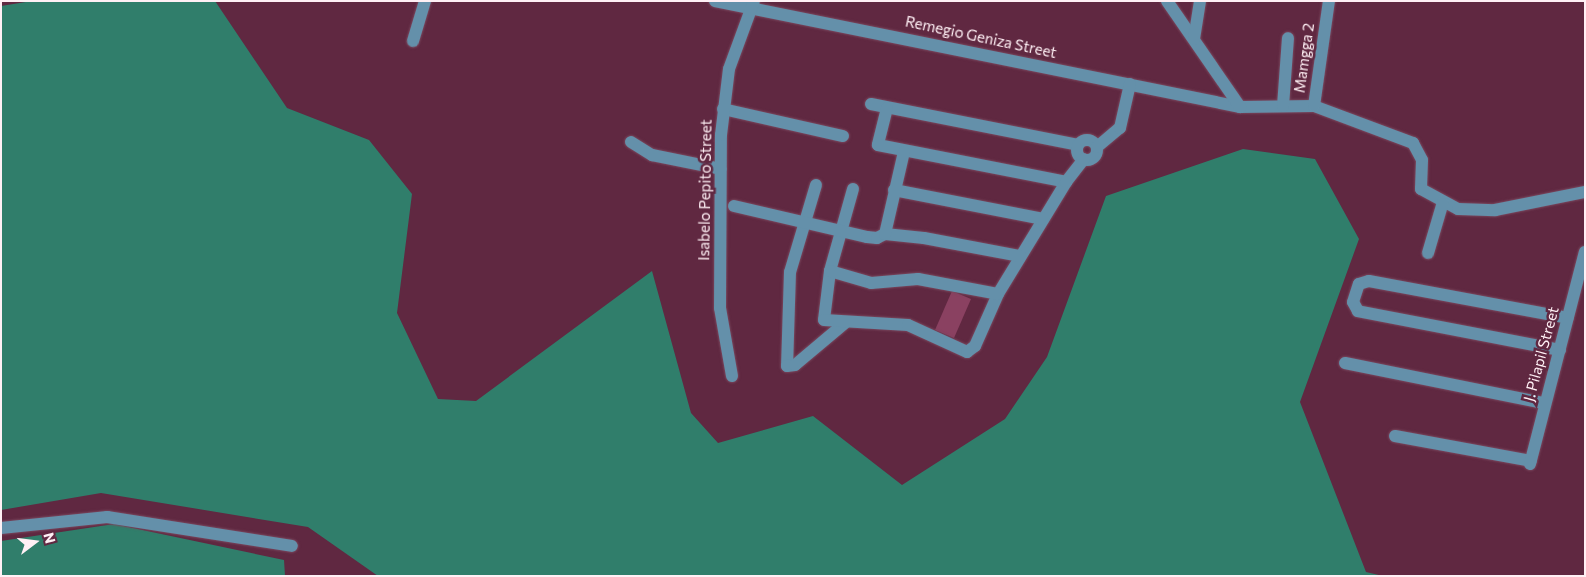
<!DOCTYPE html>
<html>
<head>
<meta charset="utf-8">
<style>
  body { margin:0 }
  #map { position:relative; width:1586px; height:577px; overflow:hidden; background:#602841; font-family:Commissioner,sans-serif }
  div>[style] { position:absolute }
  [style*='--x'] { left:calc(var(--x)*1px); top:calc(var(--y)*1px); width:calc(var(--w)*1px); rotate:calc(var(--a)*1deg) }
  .green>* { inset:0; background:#8a4161 }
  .water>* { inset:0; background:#307e6b }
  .roads { filter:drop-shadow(0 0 1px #79485e) drop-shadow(0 0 1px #79485e) }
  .minor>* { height:12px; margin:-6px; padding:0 6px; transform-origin:6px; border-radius:6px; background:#6490aa }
  .minor>.ring { margin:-6px; padding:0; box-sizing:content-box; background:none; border:12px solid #6490aa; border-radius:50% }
  span { translate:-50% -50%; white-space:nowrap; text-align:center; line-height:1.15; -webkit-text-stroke:5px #602841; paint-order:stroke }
  .street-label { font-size:15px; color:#fff0f5 }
  .frame { position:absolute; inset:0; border:2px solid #fff0f5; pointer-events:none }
  .north { position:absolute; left:10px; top:517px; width:50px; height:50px; -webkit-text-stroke:4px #602841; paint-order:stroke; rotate:75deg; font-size:14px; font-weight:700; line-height:20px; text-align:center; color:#fff0f5 }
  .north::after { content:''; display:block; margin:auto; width:18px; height:22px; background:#fff0f5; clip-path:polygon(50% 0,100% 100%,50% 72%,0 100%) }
</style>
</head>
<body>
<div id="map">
  <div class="green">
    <div style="clip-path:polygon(952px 291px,971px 299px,954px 338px,935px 330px)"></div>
  </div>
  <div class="water">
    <div style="clip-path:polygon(32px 1px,215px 1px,287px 108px,369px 140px,412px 194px,397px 313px,438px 399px,476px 401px,652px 271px,691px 413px,718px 443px,813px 416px,902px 485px,1005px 419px,1047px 357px,1106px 196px,1243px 149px,1315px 159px,1359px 239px,1300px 402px,1366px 572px,1383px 576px,378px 576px,308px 527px,101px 493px,1px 510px,1px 6px)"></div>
    <div style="clip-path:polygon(114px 524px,284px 560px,285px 576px,1px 576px,1px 541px)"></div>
  </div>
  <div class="roads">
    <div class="minor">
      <div style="--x:715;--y:1;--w:536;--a:11.41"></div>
      <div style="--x:1240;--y:107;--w:74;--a:-0.8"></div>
      <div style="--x:1314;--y:106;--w:106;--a:20.5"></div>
      <div style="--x:1413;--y:143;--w:19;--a:62"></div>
      <div style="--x:1422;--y:160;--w:29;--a:92"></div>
      <div style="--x:1421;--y:189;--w:42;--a:28.4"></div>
      <div style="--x:1458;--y:209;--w:37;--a:2"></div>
      <div style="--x:1495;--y:210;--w:92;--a:-11.3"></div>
      <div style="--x:1167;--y:1;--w:129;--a:55.4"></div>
      <div style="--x:1194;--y:39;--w:38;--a:-81"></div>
      <div style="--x:413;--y:41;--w:42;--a:-73.3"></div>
      <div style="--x:871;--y:104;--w:211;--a:11.2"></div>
      <div style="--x:1283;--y:106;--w:68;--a:-85.8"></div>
      <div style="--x:1314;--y:106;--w:106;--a:-81.9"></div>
      <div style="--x:887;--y:108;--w:38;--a:104"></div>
      <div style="--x:878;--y:145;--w:192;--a:11.1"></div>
      <div style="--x:723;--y:109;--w:123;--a:12.7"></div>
      <div class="ring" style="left:1077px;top:140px;width:8px;height:8px"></div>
      <div style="--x:631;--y:142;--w:25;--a:32"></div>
      <div style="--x:652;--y:155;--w:70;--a:11.5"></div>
      <div style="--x:1097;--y:147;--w:30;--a:-40"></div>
      <div style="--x:1120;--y:128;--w:45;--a:-77.2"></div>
      <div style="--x:816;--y:185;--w:91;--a:106.6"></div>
      <div style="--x:790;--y:272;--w:94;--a:91.8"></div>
      <div style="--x:787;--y:366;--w:8;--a:-7"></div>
      <div style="--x:795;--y:365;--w:65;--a:-40"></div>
      <div style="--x:853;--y:189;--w:85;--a:105.7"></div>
      <div style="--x:830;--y:271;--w:49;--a:97"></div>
      <div style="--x:824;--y:320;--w:84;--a:3.4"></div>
      <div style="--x:908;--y:325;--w:65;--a:24.6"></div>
      <div style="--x:967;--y:352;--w:10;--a:-37"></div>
      <div style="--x:975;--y:346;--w:57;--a:-66.1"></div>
      <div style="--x:998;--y:294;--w:131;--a:-58.7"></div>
      <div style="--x:1066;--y:182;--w:29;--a:-52"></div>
      <div style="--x:894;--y:190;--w:152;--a:11"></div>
      <div style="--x:734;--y:206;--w:137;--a:13.1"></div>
      <div style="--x:867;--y:237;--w:10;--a:6"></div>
      <div style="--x:877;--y:238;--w:9;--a:-27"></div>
      <div style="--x:885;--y:234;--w:39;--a:6"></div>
      <div style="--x:924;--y:238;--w:98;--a:10.6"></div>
      <div style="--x:885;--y:234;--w:84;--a:-77"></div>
      <div style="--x:1428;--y:253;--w:53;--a:-73.6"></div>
      <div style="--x:830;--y:271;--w:43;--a:16.3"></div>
      <div style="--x:871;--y:283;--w:47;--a:-4.9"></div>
      <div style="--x:918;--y:279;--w:81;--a:10.6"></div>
      <div style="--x:1560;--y:350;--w:206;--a:-169.1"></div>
      <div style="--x:1358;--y:311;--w:10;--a:-119"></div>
      <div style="--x:1353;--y:302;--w:19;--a:-72"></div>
      <div style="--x:1359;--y:284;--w:10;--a:-17"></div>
      <div style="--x:1369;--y:281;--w:202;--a:10.5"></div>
      <div style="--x:1345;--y:363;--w:203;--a:11.4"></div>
      <div style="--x:732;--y:376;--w:69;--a:-100"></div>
      <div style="--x:720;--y:308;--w:173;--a:-89.7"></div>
      <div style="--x:721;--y:135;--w:66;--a:-83.1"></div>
      <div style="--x:729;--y:69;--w:72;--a:-69.8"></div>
      <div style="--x:1395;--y:436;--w:138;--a:10.4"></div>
      <div style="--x:1530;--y:464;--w:219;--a:-75.5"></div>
      <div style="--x:1;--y:528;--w:107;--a:-5.9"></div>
      <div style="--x:107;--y:517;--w:187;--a:8.9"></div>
    </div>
  </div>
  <div class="street-label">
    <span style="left:981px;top:37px;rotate:12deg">Remegio Geniza Street</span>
    <span style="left:1304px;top:58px;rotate:-82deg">Mamgga 2</span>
    <span style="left:705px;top:190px;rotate:-89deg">Isabelo Pepito Street</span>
    <span style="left:1541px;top:354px;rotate:-75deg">J. Pilapil Street</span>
  </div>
  <div class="frame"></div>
  <div class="north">N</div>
</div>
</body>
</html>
